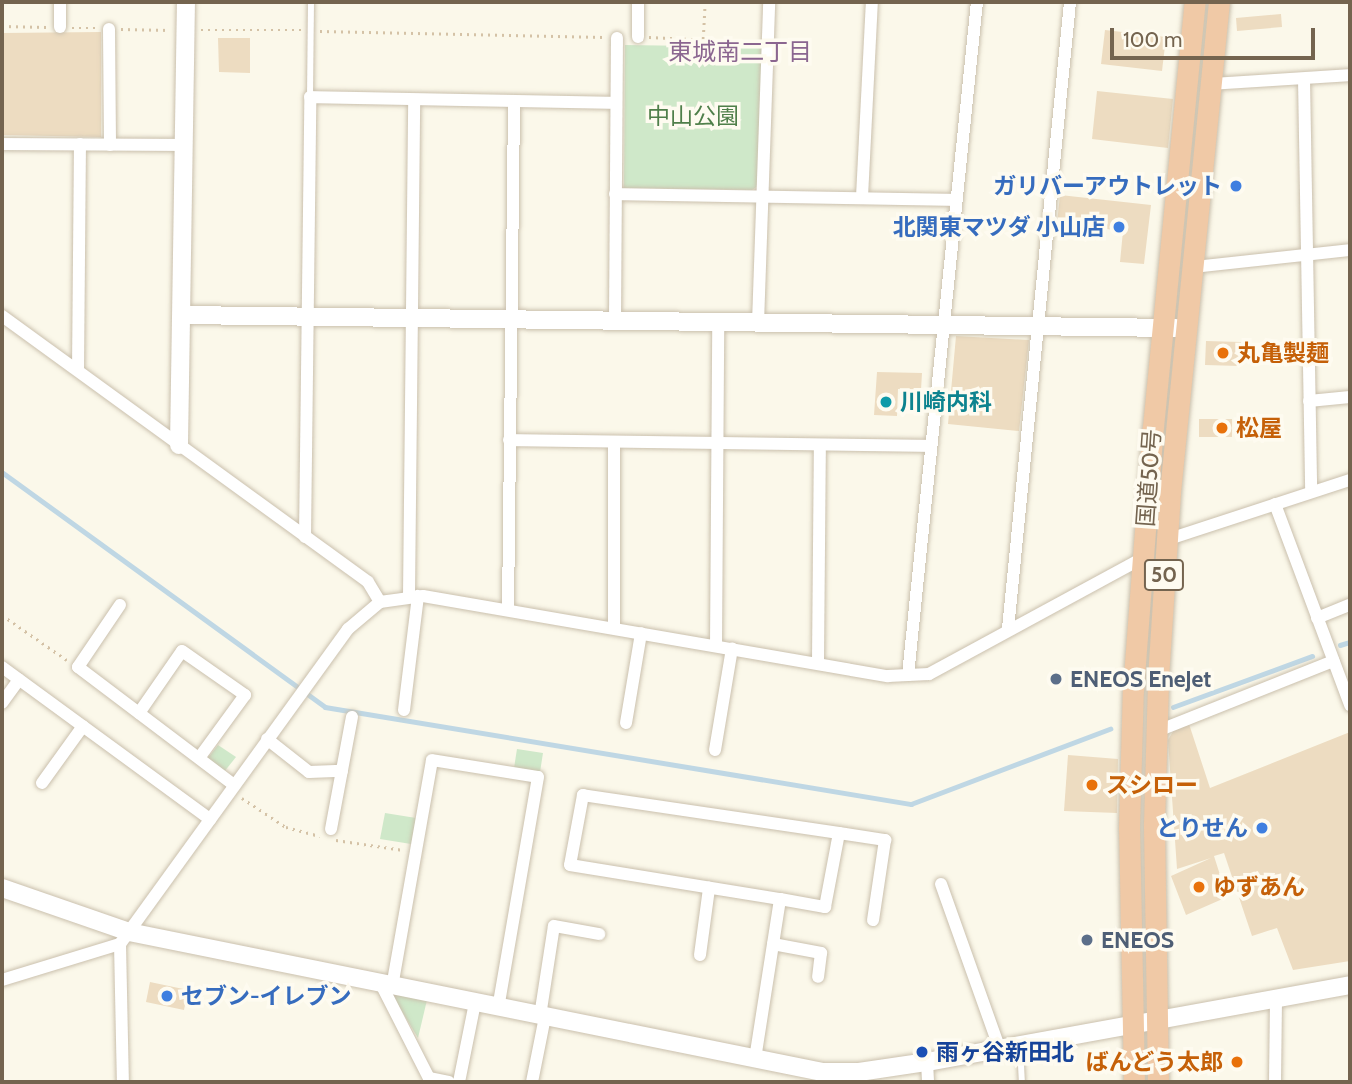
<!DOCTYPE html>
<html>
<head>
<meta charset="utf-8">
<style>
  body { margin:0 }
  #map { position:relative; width:1352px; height:1084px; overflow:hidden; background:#fbf8ea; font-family:Cabin,"Noto Sans JP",sans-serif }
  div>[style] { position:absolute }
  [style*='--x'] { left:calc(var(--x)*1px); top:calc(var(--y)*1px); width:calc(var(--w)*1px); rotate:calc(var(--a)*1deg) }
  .green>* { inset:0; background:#cfe8c9 }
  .stream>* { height:4.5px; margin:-2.25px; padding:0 2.25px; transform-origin:2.25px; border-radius:2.25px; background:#bfd7e4 }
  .building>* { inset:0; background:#eddcc1 }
  .path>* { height:2.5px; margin-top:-1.25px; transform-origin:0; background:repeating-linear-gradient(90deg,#d4c2a6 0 2px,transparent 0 7px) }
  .roads { filter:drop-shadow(0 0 2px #cac0ad) drop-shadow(0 0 2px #cac0ad) }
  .lane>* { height:6px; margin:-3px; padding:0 3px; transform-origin:3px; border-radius:3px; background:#fff }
  .street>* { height:12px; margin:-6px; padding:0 6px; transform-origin:6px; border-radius:6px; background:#fff }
  .secondary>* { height:18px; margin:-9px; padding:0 9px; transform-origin:9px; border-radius:9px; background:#fff }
  .highway>* { height:21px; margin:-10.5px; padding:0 10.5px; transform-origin:10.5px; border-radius:10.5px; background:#f0c9a6 }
  .dots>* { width:19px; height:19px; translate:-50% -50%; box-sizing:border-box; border:4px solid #fefbf0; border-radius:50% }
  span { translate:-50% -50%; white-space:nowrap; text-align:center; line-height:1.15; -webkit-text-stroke:7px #fefbf0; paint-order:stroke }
  .shield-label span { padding:2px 5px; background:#fefbf0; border:2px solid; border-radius:5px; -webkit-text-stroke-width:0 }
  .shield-label { font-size:21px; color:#74644f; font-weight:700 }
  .park-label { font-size:23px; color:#4f7f4a }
  .shop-label { font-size:23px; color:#366cbe; font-weight:700 }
  .right { translate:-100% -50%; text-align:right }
  .left { translate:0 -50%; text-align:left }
  .food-label { font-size:23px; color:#c56008; font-weight:700 }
  .culture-label { font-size:23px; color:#0d838f; font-weight:700 }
  .street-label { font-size:23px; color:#74644f }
  .service-label { font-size:23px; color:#4e5e75; font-weight:700 }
  .transit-label { font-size:23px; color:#164399; font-weight:700 }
  .neighbourhood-label { font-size:24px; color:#8b6690 }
  .frame { position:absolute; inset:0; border:4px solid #74644f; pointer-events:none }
  .scale { position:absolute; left:1110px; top:28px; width:205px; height:32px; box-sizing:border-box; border:4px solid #74644f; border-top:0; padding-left:9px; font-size:21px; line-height:24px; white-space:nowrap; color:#74644f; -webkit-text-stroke:5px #fefbf0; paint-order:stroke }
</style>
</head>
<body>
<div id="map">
  <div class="green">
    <div style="clip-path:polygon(625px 45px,762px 47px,759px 185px,752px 190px,624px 188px)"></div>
    <div style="clip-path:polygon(218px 745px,236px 757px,224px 772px,207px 759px)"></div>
    <div style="clip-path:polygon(517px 749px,543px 753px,540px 772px,514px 768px)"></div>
    <div style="clip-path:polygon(385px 813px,416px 818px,411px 844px,380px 839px)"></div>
    <div style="clip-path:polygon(391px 993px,427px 1000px,418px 1038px)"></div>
  </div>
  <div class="stream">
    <div style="--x:2;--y:472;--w:399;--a:36"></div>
    <div style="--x:325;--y:707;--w:594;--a:9.4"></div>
    <div style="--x:911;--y:804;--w:213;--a:-20.7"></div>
    <div style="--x:1340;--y:645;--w:10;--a:-17"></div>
    <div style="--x:1173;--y:707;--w:148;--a:-20.1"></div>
  </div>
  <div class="building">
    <div style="clip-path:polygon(1281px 14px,1282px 27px,1237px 31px,1236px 18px)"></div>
    <div style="clip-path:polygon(1105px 30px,1166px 37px,1162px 71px,1101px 64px)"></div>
    <div style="clip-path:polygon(101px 32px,101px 137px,2px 135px,2px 33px)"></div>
    <div style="clip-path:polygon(218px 38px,250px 38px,250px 73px,219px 72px)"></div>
    <div style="clip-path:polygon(1097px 91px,1173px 99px,1168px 148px,1092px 139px)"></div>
    <div style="clip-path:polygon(1060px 195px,1151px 205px,1144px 264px,1120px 262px,1123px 231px,1057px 223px)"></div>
    <div style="clip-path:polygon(956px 336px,1029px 340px,1019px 431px,948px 424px)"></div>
    <div style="clip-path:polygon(1206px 341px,1241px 342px,1240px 366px,1205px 365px)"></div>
    <div style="clip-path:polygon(877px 372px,922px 373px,921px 390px,898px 389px,897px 416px,874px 415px)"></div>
    <div style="clip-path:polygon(1199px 419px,1232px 419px,1232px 437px,1199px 437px)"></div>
    <div style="clip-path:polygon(1189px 724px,1210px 788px,1350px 732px,1350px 961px,1293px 970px,1277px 928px,1252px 936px,1224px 853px,1214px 856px,1227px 897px,1186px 915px,1171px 876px,1211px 858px,1177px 869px,1168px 740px,1175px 728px)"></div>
    <div style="clip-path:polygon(1068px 755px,1118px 759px,1117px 813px,1064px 811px)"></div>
    <div style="clip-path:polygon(150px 982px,188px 990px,184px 1010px,146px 1002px)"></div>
  </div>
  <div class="path">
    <div style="--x:2;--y:26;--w:45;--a:1.3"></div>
    <div style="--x:72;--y:28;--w:24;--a:0"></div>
    <div style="--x:121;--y:29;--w:49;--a:1.2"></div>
    <div style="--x:201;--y:30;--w:102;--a:0"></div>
    <div style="--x:320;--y:31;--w:284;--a:1.2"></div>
    <div style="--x:649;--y:37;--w:105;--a:2.7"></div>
    <div style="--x:703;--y:39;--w:37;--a:-87"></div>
    <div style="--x:2;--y:615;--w:79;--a:34.7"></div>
    <div style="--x:242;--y:798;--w:53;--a:33.4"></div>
    <div style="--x:286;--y:827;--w:35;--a:15"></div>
    <div style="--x:336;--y:840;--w:68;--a:8.5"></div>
  </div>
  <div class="roads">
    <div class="lane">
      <div style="--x:310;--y:97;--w:95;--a:-89.4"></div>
      <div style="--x:1020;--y:1046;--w:36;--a:87"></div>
    </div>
    <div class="street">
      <div style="--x:60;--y:27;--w:25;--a:-90"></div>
      <div style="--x:109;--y:29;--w:116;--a:89.5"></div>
      <div style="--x:638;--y:37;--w:35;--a:-90"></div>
      <div style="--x:1304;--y:79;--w:412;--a:89"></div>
      <div style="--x:1211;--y:84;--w:139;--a:-3.7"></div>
      <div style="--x:2;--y:144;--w:183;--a:0.3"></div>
      <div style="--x:615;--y:194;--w:340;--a:1"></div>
      <div style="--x:862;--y:197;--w:195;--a:-87.1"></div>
      <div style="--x:1194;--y:267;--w:157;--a:-6.2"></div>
      <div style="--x:2;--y:316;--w:452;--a:36"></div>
      <div style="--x:368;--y:582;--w:23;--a:59"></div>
      <div style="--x:615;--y:320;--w:282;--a:-89.6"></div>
      <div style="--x:758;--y:323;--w:321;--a:-88"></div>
      <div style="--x:78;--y:370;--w:226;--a:-89.5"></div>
      <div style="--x:1309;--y:401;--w:41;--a:-5.6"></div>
      <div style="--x:509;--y:440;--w:421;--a:0.8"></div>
      <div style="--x:614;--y:442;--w:186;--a:90"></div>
      <div style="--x:1275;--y:504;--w:215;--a:69.5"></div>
      <div style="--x:305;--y:537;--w:440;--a:-89.3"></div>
      <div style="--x:310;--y:97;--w:306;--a:1.1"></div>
      <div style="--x:1166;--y:540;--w:194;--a:-18.1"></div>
      <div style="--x:409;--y:596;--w:496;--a:-89.4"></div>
      <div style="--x:120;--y:605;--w:75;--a:124.1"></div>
      <div style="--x:78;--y:667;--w:196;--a:37.1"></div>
      <div style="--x:508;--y:610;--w:509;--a:-89.32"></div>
      <div style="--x:1317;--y:618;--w:35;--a:-22"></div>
      <div style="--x:1008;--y:629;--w:630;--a:-84.35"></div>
      <div style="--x:716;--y:646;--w:324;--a:-89.6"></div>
      <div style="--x:818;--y:661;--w:216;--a:-89.5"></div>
      <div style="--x:2;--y:667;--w:258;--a:36.2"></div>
      <div style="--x:908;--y:675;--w:677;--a:-84.15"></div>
      <div style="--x:2;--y:703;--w:29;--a:-54"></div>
      <div style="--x:404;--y:710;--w:115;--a:-83"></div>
      <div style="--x:139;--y:713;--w:75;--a:-55.3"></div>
      <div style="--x:182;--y:651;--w:77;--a:34.9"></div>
      <div style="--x:245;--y:695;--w:78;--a:126.1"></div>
      <div style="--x:626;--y:723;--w:91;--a:-80.5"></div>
      <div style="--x:1155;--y:732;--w:192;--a:-21.7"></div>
      <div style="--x:267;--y:739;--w:53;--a:38.2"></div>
      <div style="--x:309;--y:772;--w:33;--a:-2"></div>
      <div style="--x:715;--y:750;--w:103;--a:-80.5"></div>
      <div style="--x:42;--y:783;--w:70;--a:-54.3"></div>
      <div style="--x:331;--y:829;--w:114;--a:-79.4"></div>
      <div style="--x:839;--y:833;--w:47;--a:8.7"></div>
      <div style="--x:885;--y:840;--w:81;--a:98.5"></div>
      <div style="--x:941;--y:884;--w:173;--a:70.4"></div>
      <div style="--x:120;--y:944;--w:138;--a:88.8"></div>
      <div style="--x:773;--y:944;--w:49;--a:10.6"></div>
      <div style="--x:821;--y:953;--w:24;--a:97"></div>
      <div style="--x:700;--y:955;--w:68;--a:-82.3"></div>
      <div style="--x:2;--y:980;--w:123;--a:-17"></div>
      <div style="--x:120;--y:944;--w:389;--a:-54.1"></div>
      <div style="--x:348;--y:629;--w:42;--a:-40.2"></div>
      <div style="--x:380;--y:602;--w:43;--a:-7.9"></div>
      <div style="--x:423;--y:596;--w:472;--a:9.8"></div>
      <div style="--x:888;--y:676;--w:20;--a:-3"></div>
      <div style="--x:908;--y:675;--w:21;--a:-3"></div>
      <div style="--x:929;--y:674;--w:243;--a:-28.5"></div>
      <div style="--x:381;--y:984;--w:110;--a:63"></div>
      <div style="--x:392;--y:987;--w:230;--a:-80"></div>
      <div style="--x:432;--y:760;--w:107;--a:9.1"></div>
      <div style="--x:538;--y:777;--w:234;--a:99.8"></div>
      <div style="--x:540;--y:1016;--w:91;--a:-81.2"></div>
      <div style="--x:554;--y:926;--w:46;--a:10.1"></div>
      <div style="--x:755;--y:1059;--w:162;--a:-81.1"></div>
      <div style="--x:780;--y:899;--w:46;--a:10.1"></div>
      <div style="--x:825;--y:907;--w:75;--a:-79.3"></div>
      <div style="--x:839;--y:833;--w:259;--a:-171.6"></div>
      <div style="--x:583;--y:795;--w:71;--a:100.5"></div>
      <div style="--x:570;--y:865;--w:213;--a:9.2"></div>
      <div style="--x:927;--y:1062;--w:20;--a:87"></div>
      <div style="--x:429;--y:1078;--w:20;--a:11"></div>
      <div style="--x:459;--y:1082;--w:81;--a:-78.6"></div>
      <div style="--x:532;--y:1082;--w:66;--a:-78.7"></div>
      <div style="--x:1275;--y:1082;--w:85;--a:-89.3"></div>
    </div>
    <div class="secondary">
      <div style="--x:182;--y:315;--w:994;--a:0.75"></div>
      <div style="--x:179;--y:445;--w:443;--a:-89.1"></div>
      <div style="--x:2;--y:888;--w:134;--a:19.1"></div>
      <div style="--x:129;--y:932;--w:708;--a:11.41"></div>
      <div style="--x:823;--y:1072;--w:36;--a:0"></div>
      <div style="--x:859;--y:1072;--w:69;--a:-8.4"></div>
      <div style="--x:927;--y:1062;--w:430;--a:-10.3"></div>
    </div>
    <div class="highway">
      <div style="--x:1134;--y:1082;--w:253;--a:-91.1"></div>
      <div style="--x:1129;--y:829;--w:139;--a:-88.4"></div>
      <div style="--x:1133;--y:690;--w:264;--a:-85.7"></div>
      <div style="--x:1153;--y:427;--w:427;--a:-84.4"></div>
      <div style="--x:1158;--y:1082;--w:258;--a:-90.9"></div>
      <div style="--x:1154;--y:824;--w:146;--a:-88.4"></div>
      <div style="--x:1158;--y:678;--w:186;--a:-86.3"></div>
      <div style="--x:1170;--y:492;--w:492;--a:-84.3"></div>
    </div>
  </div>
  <div class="dots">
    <div style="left:1236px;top:186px;background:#3f7fe0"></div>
    <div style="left:1119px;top:227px;background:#3f7fe0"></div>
    <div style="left:1223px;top:353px;background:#e8710a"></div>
    <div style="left:886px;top:402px;background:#0f9aa8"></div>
    <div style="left:1222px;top:428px;background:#e8710a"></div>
    <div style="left:1056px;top:679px;background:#5c6f8a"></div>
    <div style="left:1092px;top:785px;background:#e8710a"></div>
    <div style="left:1262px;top:828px;background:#3f7fe0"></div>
    <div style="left:1199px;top:887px;background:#e8710a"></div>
    <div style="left:1087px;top:940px;background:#5c6f8a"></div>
    <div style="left:167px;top:996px;background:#3f7fe0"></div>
    <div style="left:922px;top:1052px;background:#1a4fb4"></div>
    <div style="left:1237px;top:1062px;background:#e8710a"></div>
  </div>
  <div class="shield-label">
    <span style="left:1164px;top:575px">50</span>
  </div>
  <div class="park-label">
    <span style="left:693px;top:116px">中山公園</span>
  </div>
  <div class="shop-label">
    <span class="right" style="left:1222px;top:186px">ガリバーアウトレット</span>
    <span class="right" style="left:1105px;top:227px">北関東マツダ 小山店</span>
    <span class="right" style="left:1248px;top:828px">とりせん</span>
    <span class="left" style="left:181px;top:996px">セブン-イレブン</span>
  </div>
  <div class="food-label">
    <span class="left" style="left:1237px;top:353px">丸亀製麺</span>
    <span class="left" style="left:1236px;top:428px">松屋</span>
    <span class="left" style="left:1106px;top:785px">スシロー</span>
    <span class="left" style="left:1213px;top:887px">ゆずあん</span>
    <span class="right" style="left:1223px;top:1062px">ばんどう太郎</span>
  </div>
  <div class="culture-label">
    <span class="left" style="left:900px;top:402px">川崎内科</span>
  </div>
  <div class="street-label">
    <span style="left:1149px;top:478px;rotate:-86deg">国道50号</span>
  </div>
  <div class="service-label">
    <span class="left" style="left:1070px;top:679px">ENEOS EneJet</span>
    <span class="left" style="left:1101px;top:940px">ENEOS</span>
  </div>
  <div class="transit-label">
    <span class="left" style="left:936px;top:1052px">雨ヶ谷新田北</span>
  </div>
  <div class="neighbourhood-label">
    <span style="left:740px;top:52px">東城南二丁目</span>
  </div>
  <div class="frame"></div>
  <div class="scale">100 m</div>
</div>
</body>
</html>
